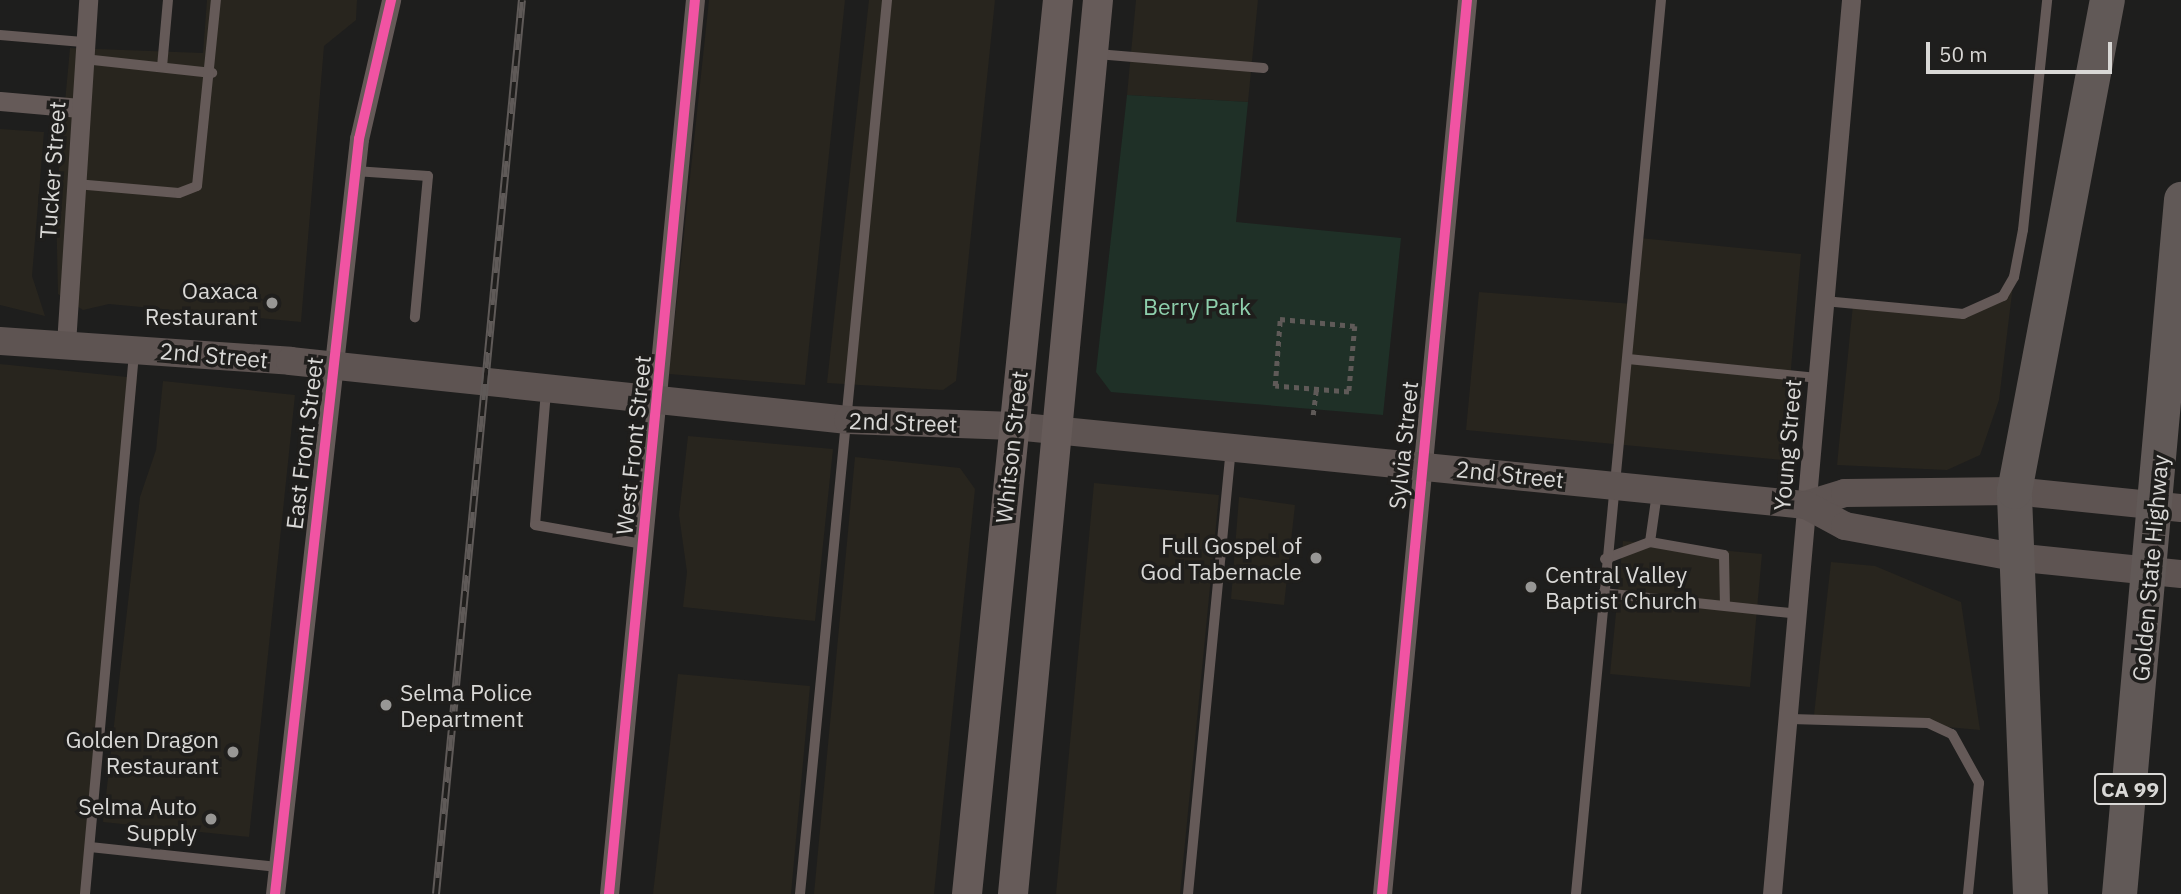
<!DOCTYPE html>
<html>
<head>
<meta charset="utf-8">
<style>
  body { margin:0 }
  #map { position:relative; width:2181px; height:894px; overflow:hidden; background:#1e1e1d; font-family:"IBM Plex Sans",sans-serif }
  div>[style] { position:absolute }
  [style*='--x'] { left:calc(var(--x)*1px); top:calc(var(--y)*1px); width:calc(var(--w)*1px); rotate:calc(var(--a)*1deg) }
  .built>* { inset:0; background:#28251e }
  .green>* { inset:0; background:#1f3027 }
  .path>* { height:4.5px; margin-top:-2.25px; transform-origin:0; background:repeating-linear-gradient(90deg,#5f5a58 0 5px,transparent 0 10px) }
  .service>* { height:10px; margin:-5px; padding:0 5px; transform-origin:5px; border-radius:5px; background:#655a58 }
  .minor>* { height:19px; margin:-9.5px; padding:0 9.5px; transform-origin:9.5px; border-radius:9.5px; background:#655a58 }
  .secondary>* { height:28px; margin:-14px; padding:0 14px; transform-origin:14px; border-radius:14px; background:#5e5452 }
  .primary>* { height:30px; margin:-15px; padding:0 15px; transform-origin:15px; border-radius:15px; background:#665b59 }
  .motorway>* { height:35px; margin:-17.5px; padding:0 17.5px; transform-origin:17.5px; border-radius:17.5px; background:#615957 }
  .rail>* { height:8px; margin-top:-4px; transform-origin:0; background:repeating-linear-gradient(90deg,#1f1e1c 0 16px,#5f5a58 0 32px); box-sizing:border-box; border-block:2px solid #5f5a58 }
  .cycleway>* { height:10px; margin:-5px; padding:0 5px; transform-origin:5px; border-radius:5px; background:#f153a3 }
  .dots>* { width:19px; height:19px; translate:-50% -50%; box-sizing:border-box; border:4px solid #1f1e1c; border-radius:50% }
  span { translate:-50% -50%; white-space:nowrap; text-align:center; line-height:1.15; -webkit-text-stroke:7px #1f1e1c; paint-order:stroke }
  .shield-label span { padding:2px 5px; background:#1f1e1c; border:2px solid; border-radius:5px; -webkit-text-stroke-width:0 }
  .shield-label { font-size:21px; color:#d9d8d6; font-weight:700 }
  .street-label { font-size:23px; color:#d9d8d6 }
  .poi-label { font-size:23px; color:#d9d8d6 }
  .right { translate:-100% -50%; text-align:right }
  .left { translate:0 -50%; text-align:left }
  .park-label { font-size:23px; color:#8ecfac }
  .scale { position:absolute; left:1926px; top:42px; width:186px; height:32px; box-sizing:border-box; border:4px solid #d9d8d6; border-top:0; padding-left:9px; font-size:21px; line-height:24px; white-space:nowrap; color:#d9d8d6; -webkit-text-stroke:5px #1f1e1c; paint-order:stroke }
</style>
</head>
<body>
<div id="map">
  <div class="built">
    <div style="clip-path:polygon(207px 0,357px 0,356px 20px,324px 46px,301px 322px,109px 304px,83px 310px,58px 294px,56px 201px,70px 48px,203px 53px)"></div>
    <div style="clip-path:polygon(709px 0,845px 0,805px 385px,669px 374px)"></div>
    <div style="clip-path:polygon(869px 0,995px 0,956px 381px,943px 390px,827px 383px)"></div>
    <div style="clip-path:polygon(1136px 0,1258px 0,1248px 102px,1127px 95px)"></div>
    <div style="clip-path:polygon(0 129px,44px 132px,32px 276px,45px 316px,0 305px)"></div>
    <div style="clip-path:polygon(1639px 238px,1801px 254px,1783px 460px,1466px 430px,1479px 292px,1633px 304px)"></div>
    <div style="clip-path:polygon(2014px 277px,1999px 400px,1980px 455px,1947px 470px,1837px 465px,1853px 304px,1938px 313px,1986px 308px)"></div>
    <div style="clip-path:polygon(0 364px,137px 378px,81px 894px,0 894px)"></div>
    <div style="clip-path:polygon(163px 381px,295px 395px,249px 837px,103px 822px,140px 497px,156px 450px)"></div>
    <div style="clip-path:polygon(688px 436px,833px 449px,815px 621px,683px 607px,687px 572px,679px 515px)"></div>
    <div style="clip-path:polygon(855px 457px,960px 468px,975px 489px,934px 894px,814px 894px)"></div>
    <div style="clip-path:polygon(1094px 483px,1219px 495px,1180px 894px,1056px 894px)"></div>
    <div style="clip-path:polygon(1239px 497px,1295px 505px,1284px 605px,1231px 599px)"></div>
    <div style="clip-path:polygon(1623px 541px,1762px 554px,1750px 687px,1610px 674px)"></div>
    <div style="clip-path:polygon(1831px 562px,1875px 566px,1961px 602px,1980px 730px,1814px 715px)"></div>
    <div style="clip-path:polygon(678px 674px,810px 686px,791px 894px,653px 894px)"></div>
  </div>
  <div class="green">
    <div style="clip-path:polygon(1127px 95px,1248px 102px,1236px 222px,1401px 238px,1383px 415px,1111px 392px,1096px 372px)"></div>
  </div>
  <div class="path">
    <div style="--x:1280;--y:319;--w:75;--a:5.3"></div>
    <div style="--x:1355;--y:326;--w:66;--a:95.2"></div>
    <div style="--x:1349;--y:392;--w:74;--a:-175.4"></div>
    <div style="--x:1275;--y:386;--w:67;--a:-85.7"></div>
    <div style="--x:1313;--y:415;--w:26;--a:-83"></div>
  </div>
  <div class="service">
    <div style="--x:0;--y:35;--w:83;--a:4.8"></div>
    <div style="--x:1097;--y:54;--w:167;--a:4.8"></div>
    <div style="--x:84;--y:59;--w:129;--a:6.2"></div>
    <div style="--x:162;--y:67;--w:67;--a:-84.9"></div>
    <div style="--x:355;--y:171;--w:73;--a:3.9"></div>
    <div style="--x:428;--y:176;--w:142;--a:95.3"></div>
    <div style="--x:76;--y:184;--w:103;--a:5"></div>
    <div style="--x:179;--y:193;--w:19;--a:-21"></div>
    <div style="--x:197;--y:186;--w:187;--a:-84.2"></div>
    <div style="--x:1824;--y:301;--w:140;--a:5.3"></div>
    <div style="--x:1963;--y:314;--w:44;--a:-24.2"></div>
    <div style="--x:2003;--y:296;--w:22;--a:-60"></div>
    <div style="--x:2014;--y:277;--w:48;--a:-79.2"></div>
    <div style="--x:2023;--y:230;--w:231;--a:-84"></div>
    <div style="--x:1628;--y:359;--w:190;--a:5.7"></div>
    <div style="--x:546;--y:391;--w:134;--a:94.7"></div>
    <div style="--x:535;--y:525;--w:110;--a:10"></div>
    <div style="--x:1650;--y:542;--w:75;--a:10"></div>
    <div style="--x:1724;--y:555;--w:50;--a:88.9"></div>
    <div style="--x:1605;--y:559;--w:48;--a:-20.7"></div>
    <div style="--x:1650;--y:542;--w:49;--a:-81.9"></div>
    <div style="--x:1603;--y:593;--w:196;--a:6.1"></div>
    <div style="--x:1791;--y:719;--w:137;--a:1.7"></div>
    <div style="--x:1928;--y:723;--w:26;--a:25"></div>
    <div style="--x:1952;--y:734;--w:56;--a:61.1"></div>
    <div style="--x:1979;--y:783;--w:112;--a:95.7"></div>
    <div style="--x:90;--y:847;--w:189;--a:6.1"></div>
    <div style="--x:85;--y:894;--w:542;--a:-84.82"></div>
    <div style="--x:800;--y:894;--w:898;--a:-84.44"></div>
    <div style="--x:1188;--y:894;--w:445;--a:-84.5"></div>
    <div style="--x:1576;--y:894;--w:898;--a:-84.57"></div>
  </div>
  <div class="minor">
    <div style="--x:0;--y:101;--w:80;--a:5"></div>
    <div style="--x:66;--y:344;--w:345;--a:-86.3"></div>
    <div style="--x:275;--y:894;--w:760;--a:-83.65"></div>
    <div style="--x:359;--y:139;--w:143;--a:-77"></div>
    <div style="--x:609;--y:894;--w:898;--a:-84.51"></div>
    <div style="--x:1382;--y:894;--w:898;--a:-84.57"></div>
    <div style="--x:1772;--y:894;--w:897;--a:-84.95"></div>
  </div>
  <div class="secondary">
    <div style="--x:0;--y:341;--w:291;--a:3.9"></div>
    <div style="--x:290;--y:361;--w:561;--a:6.04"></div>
    <div style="--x:848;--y:420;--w:166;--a:2.1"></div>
    <div style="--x:1014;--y:426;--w:796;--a:5.7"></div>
    <div style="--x:1806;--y:505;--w:41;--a:-17.1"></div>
    <div style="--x:1845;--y:493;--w:169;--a:-0.7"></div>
    <div style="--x:2014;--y:491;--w:168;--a:5.8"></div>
    <div style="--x:1806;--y:505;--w:44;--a:28.3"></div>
    <div style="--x:1845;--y:526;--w:172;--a:10.4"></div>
    <div style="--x:2014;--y:557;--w:168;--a:5.8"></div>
  </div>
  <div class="primary">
    <div style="--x:967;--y:894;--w:899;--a:-84.19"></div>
    <div style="--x:1013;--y:894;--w:898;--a:-84.57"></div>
  </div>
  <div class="motorway">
    <div style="--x:2030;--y:894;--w:403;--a:-92.3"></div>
    <div style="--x:2014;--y:491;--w:500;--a:-79.3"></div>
    <div style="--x:2119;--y:894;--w:698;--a:-84.9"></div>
  </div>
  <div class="rail">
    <div style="--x:436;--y:894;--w:898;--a:-84.51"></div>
  </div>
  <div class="cycleway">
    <div style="--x:275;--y:894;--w:760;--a:-83.65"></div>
    <div style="--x:359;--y:139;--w:143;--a:-77"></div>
    <div style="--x:609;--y:894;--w:898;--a:-84.51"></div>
    <div style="--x:1382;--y:894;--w:898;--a:-84.57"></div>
  </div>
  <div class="dots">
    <div style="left:272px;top:303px;background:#989795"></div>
    <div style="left:1316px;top:558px;background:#989795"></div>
    <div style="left:1531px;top:587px;background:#989795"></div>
    <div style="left:386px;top:705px;background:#989795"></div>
    <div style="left:233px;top:752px;background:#989795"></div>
    <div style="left:211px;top:819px;background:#989795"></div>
  </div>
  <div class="shield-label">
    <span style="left:2130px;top:789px">CA 99</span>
  </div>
  <div class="street-label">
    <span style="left:52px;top:170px;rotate:-86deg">Tucker Street</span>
    <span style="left:214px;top:355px;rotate:5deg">2nd Street</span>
    <span style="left:903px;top:422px;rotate:2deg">2nd Street</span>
    <span style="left:304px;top:443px;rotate:-83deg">East Front Street</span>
    <span style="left:633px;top:445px;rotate:-84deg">West Front Street</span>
    <span style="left:1403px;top:445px;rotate:-84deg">Sylvia Street</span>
    <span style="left:1787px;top:445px;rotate:-85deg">Young Street</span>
    <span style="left:1011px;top:447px;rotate:-84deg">Whitson Street</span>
    <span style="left:1510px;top:474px;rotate:6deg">2nd Street</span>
    <span style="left:2150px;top:568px;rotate:-85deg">Golden State Highway</span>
  </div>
  <div class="poi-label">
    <span class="right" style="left:258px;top:303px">Oaxaca<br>Restaurant</span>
    <span class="right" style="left:1302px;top:558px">Full Gospel of<br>God Tabernacle</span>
    <span class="left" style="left:1545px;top:587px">Central Valley<br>Baptist Church</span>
    <span class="left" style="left:400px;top:705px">Selma Police<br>Department</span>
    <span class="right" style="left:219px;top:752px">Golden Dragon<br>Restaurant</span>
    <span class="right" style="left:197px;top:819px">Selma Auto<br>Supply</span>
  </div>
  <div class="park-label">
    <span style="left:1197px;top:306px">Berry Park</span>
  </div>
  <div class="scale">50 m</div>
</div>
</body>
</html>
